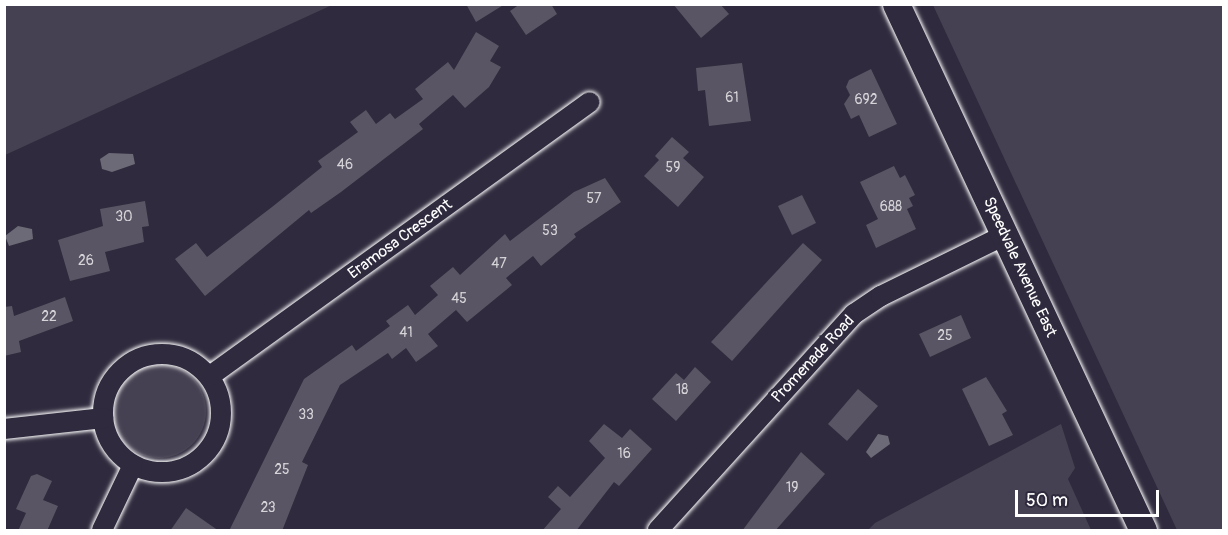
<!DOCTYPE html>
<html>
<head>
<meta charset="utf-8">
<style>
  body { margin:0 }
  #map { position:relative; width:1228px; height:535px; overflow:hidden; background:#2f2a3d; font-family:Pangolin,sans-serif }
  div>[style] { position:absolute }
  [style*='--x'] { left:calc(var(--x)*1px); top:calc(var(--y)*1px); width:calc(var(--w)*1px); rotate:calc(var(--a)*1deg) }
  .green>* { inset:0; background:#464152 }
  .round { border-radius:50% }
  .water>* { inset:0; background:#6d6a77 }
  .building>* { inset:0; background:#595564 }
  .roads { filter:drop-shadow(0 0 2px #fff) drop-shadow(0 0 2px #fff) }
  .street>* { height:20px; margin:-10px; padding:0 10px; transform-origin:10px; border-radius:10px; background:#2f2a3d }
  .street>.ring { margin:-10px; padding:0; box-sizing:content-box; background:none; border:20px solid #2f2a3d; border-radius:50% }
  .secondary>* { height:27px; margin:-13.5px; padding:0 13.5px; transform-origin:13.5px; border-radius:13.5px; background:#2f2a3d }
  span { translate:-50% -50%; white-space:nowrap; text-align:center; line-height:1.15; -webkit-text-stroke:6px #2f2a3d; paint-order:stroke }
  .number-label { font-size:14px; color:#d6d4d8 }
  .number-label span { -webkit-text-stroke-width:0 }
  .street-label { font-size:16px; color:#fff }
  .frame { position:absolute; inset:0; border:6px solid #fff; pointer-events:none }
  .scale { position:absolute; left:1015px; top:490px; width:144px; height:27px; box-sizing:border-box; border:3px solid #fff; border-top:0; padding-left:8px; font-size:18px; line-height:21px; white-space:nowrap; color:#fff; -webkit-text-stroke:4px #2f2a3d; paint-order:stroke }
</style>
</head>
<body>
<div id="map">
  <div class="green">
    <div style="clip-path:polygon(5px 4px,332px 4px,332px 5px,5px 155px)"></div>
    <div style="clip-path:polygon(933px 5px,1223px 5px,1223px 530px,1177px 530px)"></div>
    <div class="round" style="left:112px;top:364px;width:94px;height:94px"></div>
    <div style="clip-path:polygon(1061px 424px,1075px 468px,1068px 479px,1091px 530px,868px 530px,875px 523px)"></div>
  </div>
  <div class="water">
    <div style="clip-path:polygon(109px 153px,133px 154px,135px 164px,112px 172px,102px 169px,100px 159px)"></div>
    <div style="clip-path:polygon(18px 226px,32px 229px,33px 239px,9px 246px,5px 236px)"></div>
    <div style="clip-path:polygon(878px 434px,888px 436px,890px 444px,871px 458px,866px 452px)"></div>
  </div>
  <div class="building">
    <div style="clip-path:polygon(466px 4px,505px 4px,476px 22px)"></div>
    <div style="clip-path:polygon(520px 4px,551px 4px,557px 14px,526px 35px,510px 11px)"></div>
    <div style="clip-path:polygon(673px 4px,720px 4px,729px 14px,701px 38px)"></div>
    <div style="clip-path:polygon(476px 32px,499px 46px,490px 61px,501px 67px,489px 87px,465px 108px,453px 95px,419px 124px,423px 129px,341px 192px,311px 213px,309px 210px,205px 296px,175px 259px,196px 243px,207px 257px,272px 207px,322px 167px,318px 161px,358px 132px,350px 122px,366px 110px,376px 124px,390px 113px,395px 119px,423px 99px,415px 89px,448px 62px,454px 70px)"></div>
    <div style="clip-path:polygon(742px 63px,751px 121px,709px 126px,705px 90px,698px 91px,696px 68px)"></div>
    <div style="clip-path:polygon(871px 69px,897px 124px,869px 137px,859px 115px,851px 119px,844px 104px,850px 95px,846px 87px,849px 80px)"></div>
    <div style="clip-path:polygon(672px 137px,689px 152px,683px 158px,704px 177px,678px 207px,644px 176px,659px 160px,655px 156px)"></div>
    <div style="clip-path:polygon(894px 166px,900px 178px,905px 175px,915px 195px,909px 198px,913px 206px,907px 209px,916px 229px,876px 248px,866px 225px,878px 219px,860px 182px)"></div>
    <div style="clip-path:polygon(605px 178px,621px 202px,574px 234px,576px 237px,541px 266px,533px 256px,506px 278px,512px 285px,467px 322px,456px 310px,428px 334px,438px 346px,416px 362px,406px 348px,392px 359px,388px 353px,340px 385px,302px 462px,308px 465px,282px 531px,229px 531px,304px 379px,352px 345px,356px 351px,390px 326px,386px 321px,408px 305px,415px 315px,438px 295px,430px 286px,453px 267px,460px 275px,505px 234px,510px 241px,574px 192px)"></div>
    <div style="clip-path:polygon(802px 195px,816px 223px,792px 235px,778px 206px)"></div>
    <div style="clip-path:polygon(145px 201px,149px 226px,142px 227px,144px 242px,105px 252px,110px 271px,70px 281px,58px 240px,103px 226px,100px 209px)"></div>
    <div style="clip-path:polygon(803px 243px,822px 260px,732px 361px,711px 342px)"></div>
    <div style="clip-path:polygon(65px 297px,73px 321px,19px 341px,21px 352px,4px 356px,4px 307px,12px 306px,14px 316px)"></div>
    <div style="clip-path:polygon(961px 315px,971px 338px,930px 357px,919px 334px)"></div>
    <div style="clip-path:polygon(695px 367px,711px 382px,676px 421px,652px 399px,676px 373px,684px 380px)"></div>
    <div style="clip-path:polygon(986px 377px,1007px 411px,1002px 414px,1013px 435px,989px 446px,962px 389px)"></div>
    <div style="clip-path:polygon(858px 389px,878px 406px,847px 441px,828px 424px)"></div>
    <div style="clip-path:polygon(604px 424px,622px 438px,630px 429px,652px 449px,619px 486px,614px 482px,576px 531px,542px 531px,561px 509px,548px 497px,558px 486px,570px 497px,605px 458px,589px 441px)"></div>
    <div style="clip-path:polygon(801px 452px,825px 474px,775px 531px,742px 531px)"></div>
    <div style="clip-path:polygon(37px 474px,52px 481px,43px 500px,58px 506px,47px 531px,18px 531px,26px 513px,16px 509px,31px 476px)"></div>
    <div style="clip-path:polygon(186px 508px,219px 531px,170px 531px)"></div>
  </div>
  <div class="roads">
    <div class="street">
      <div class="ring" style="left:103px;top:354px;width:98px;height:98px"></div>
      <div style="--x:210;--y:376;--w:468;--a:-35.8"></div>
      <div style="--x:4;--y:429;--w:100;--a:-6.3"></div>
      <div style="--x:102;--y:530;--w:72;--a:-64.5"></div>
      <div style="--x:658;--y:530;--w:292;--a:-47.8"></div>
      <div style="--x:854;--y:314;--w:32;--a:-34"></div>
      <div style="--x:881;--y:296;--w:138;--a:-26.2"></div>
    </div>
    <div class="secondary">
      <div style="--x:896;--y:4;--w:581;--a:64.85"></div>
    </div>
  </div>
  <div class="number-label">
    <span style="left:732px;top:98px">61</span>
    <span style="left:866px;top:100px">692</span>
    <span style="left:345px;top:165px">46</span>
    <span style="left:673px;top:168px">59</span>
    <span style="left:594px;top:199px">57</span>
    <span style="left:891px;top:207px">688</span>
    <span style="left:124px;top:217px">30</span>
    <span style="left:550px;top:231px">53</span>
    <span style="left:86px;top:261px">26</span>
    <span style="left:499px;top:264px">47</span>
    <span style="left:459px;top:299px">45</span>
    <span style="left:49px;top:317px">22</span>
    <span style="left:406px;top:333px">41</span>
    <span style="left:945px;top:336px">25</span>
    <span style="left:682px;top:390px">18</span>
    <span style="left:306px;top:415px">33</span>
    <span style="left:624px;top:454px">16</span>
    <span style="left:282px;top:470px">25</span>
    <span style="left:792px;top:488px">19</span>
    <span style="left:268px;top:508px">23</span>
  </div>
  <div class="street-label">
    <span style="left:400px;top:239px;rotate:-36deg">Eramosa Crescent</span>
    <span style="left:1020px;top:267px;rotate:65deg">Speedvale Avenue East</span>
    <span style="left:813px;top:359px;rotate:-47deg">Promenade Road</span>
  </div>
  <div class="frame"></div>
  <div class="scale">50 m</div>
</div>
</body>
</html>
